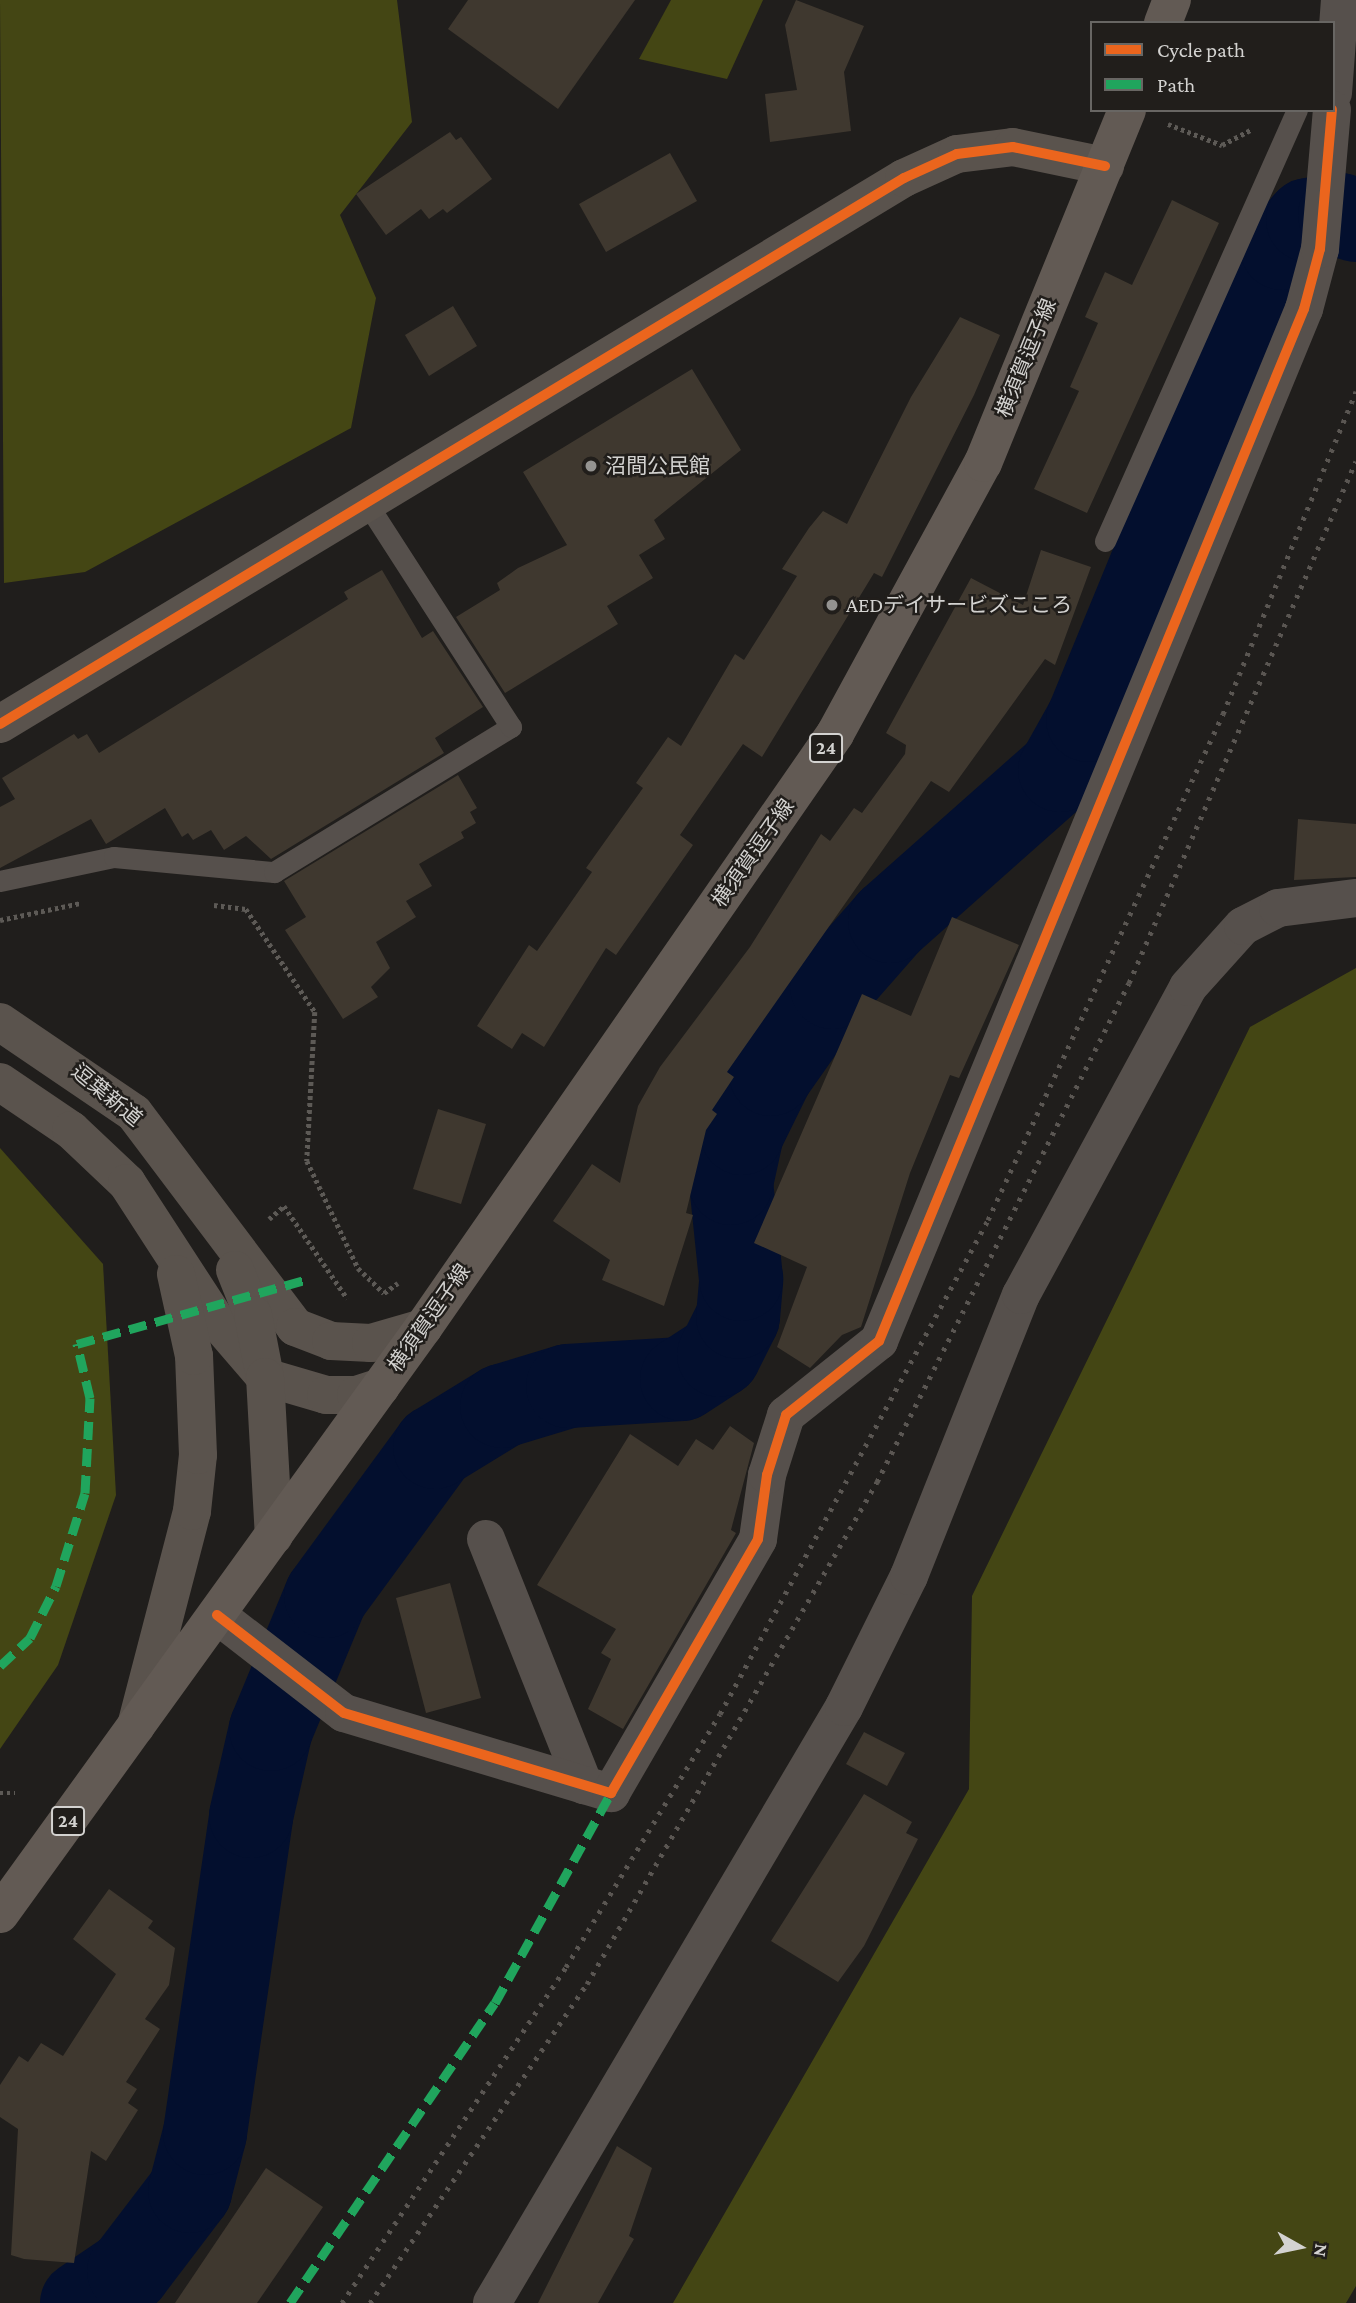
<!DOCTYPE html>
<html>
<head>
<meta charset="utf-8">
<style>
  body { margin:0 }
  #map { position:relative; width:1356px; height:2303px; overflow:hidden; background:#201e1c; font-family:"Crimson Pro","Noto Sans JP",serif }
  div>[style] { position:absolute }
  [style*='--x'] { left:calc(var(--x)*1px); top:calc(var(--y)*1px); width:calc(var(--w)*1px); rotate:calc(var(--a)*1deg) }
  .forest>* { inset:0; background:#444614 }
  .river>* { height:84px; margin:-42px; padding:0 42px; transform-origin:42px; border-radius:42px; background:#030f2e }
  .building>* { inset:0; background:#3f382f }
  .path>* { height:4.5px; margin-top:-2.25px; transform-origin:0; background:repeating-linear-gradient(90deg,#5d5a56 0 3.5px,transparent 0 7px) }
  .lane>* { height:21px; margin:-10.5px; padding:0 10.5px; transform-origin:10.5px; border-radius:10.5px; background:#56504c }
  .street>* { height:38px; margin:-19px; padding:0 19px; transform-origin:19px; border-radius:19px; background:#56504c }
  .secondary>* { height:38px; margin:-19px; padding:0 19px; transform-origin:19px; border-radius:19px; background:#5a534d }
  .primary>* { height:38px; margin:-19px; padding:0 19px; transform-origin:19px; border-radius:19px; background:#625a54 }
  .rail>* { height:5px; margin-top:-2.5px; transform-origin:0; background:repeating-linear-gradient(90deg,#5a5652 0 3.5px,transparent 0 10.5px) }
  .quiet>* { height:9px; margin-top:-4.5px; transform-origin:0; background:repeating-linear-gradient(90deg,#20a55d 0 18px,transparent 0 27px) }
  .cycleway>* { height:10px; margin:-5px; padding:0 5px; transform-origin:5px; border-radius:5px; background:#eb651d }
  .dots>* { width:19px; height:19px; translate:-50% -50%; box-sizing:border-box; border:4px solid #211e1b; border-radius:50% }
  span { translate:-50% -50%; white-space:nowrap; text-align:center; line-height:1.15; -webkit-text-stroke:5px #211e1b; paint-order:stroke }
  .shield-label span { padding:2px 5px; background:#211e1b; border:2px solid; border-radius:5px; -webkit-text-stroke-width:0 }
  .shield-label { font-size:19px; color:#d3d2d0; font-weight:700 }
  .street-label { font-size:21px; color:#d3d2d0 }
  .poi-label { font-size:21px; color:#d3d2d0 }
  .left { translate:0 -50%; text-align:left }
  .legend { position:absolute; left:1090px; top:21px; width:245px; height:91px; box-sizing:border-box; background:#211e1b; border:2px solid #686663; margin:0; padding:9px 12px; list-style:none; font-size:21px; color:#d3d2d0 }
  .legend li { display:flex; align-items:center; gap:14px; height:35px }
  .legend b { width:35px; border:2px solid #686663 }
  .north { position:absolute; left:1265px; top:2212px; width:70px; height:70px; -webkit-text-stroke:5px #211e1b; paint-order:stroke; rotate:99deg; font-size:19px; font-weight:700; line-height:28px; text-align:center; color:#d3d2d0 }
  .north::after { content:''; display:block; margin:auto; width:24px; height:32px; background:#d3d2d0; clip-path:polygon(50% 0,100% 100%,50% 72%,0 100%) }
</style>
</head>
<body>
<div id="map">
  <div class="forest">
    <div style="clip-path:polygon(0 0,397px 0,412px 122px,340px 215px,376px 298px,351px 428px,85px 572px,4px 583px)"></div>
    <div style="clip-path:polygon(671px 0,763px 0,727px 79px,639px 59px)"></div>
    <div style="clip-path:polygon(1356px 968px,1356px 2286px,1346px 2303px,673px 2303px,969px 1789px,972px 1596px,1250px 1027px)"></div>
    <div style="clip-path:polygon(0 1148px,103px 1264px,116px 1495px,58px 1665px,0 1749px)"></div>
  </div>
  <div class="river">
    <div style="--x:82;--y:2303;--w:57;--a:-34.2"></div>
    <div style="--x:129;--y:2271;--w:101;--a:-52.7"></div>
    <div style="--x:190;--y:2191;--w:60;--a:-75.5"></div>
    <div style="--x:205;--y:2133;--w:320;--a:-81.7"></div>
    <div style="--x:251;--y:1816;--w:89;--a:-77.1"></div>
    <div style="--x:271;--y:1729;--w:144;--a:-67.5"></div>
    <div style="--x:326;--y:1596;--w:185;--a:-53.8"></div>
    <div style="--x:435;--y:1447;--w:79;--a:-31.5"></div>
    <div style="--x:502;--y:1406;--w:69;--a:-16.9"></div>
    <div style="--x:568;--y:1386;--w:114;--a:-3.5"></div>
    <div style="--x:682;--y:1379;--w:44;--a:-33"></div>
    <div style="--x:719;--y:1355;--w:42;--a:-63.4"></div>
    <div style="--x:738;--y:1317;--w:38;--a:-85"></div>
    <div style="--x:741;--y:1279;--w:97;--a:-95.9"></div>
    <div style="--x:731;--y:1183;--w:51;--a:-77.6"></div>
    <div style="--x:742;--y:1133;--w:66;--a:-63.8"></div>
    <div style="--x:771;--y:1074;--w:106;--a:-55"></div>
    <div style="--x:832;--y:987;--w:88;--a:-48.7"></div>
    <div style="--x:890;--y:921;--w:227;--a:-41.6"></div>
    <div style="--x:1060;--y:770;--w:57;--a:-60.8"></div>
    <div style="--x:1088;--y:720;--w:510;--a:-67.66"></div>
    <div style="--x:1282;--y:248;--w:38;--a:-47"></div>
    <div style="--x:1308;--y:220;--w:32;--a:-9"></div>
    <div style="--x:1340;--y:215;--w:17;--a:17"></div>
  </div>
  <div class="building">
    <div style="clip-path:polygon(468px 0,635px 0,558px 109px,448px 29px)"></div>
    <div style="clip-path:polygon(796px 0,864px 26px,844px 72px,851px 131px,770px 142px,765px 94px,797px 90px,785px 25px)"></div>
    <div style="clip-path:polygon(450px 132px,456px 140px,461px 137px,492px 179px,447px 213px,443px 209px,429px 219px,421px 209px,386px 235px,356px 194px)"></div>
    <div style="clip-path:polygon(670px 153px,697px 201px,606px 252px,579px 204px)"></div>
    <div style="clip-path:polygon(1172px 200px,1219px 223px,1087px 513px,1034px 489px,1079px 391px,1070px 387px,1098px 323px,1085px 317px,1105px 272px,1132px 285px)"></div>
    <div style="clip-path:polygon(453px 306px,477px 346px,429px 376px,405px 335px)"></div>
    <div style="clip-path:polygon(960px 317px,1000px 335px,974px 395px,882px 577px,874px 573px,762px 757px,743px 744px,680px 835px,693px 845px,616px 955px,606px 948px,544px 1047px,522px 1033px,512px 1049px,477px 1026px,529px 945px,537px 951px,592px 872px,586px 868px,643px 788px,636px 783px,668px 737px,681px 746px,735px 654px,744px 660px,797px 576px,782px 569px,809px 528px,823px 511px,847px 524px,911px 397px)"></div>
    <div style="clip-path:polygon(692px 369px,741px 450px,654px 520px,665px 539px,639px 555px,653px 578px,607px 606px,618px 624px,505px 693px,456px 617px,500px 590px,497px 583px,518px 568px,567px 545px,523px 472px)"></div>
    <div style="clip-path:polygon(1041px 550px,1091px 567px,1055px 665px,1045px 659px,949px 792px,931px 781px,727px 1072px,734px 1077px,712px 1110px,717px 1114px,706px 1130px,686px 1213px,693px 1215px,664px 1306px,602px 1280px,610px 1260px,553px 1221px,592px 1164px,620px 1183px,638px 1106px,660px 1067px,750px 947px,821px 834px,830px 841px,854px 808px,862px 813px,905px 754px,906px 745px,886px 733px,971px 578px,1023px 605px)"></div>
    <div style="clip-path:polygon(382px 570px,422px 638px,433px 631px,483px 707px,435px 738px,444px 753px,271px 859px,246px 836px,224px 850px,211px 830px,193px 840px,188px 833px,182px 837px,165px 808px,106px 844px,91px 819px,0 868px,0 807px,15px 799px,2px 778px,74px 734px,78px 739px,87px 734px,99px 753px,348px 599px,344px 592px)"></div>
    <div style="clip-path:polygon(458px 775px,477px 808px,470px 812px,476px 823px,461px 832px,464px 838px,419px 864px,432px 886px,406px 901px,416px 917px,376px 942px,390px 968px,371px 987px,378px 997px,343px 1019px,285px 930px,306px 917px,284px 881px)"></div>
    <div style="clip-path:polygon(1298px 819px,1356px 824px,1356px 877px,1294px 880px)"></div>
    <div style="clip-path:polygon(952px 917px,1019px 945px,959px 1078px,950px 1075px,910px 1173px,861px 1327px,842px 1335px,810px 1368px,777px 1347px,807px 1267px,754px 1243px,862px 994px,911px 1016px)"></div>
    <div style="clip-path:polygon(438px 1109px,486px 1124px,461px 1204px,413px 1189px)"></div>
    <div style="clip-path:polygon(730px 1426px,754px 1443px,731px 1530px,736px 1533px,623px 1729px,588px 1709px,611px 1659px,601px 1653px,616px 1629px,537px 1585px,630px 1434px,678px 1466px,696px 1439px,713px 1450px)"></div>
    <div style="clip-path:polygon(450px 1583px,481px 1698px,426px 1713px,396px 1598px)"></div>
    <div style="clip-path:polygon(864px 1732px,905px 1753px,887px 1786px,846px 1764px)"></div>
    <div style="clip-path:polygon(864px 1794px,912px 1822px,906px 1833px,918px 1839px,864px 1946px,838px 1982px,771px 1941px)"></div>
    <div style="clip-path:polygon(109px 1889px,153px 1921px,148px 1928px,175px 1948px,169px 1985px,145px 2019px,160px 2029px,126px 2082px,137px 2089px,128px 2103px,138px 2110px,106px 2161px,91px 2151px,74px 2263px,24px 2259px,11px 2255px,18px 2129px,0 2117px,0 2085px,19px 2056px,28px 2062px,41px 2043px,63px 2056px,116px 1974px,73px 1939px)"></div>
    <div style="clip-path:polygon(617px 2146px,652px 2168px,629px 2236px,634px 2239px,598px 2303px,538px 2303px)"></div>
    <div style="clip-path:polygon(266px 2168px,323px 2207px,257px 2303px,175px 2303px)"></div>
  </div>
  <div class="path">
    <div style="--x:1168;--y:124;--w:58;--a:21.3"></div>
    <div style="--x:1222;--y:145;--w:32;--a:-28"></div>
    <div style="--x:214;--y:905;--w:32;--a:7"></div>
    <div style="--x:246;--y:909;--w:124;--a:56.2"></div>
    <div style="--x:315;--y:1012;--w:149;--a:93.1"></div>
    <div style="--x:307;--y:1161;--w:119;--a:64.5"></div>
    <div style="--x:358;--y:1268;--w:36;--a:44"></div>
    <div style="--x:384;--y:1293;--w:17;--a:-36"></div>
    <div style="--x:0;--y:920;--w:83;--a:-11.9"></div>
    <div style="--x:269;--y:1219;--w:20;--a:-41"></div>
    <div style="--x:284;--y:1206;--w:112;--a:55.6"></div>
    <div style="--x:0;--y:1793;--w:15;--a:0"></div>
  </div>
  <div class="lane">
    <div style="--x:1105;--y:541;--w:472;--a:-66"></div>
    <div style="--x:0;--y:881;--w:116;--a:-11.9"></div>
    <div style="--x:114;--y:857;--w:161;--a:5.4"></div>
    <div style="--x:274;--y:872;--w:278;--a:-31.5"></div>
    <div style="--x:511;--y:727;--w:268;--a:-122.8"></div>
  </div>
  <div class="street">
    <div style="--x:1333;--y:93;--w:93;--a:-85.7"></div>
    <div style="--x:486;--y:1539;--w:265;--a:68.3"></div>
    <div style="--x:217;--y:1615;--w:160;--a:37.7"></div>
    <div style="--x:344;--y:1713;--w:279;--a:16.7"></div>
    <div style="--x:611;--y:1793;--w:293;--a:-59.9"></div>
    <div style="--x:758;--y:1539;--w:65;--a:-82"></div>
    <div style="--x:767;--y:1475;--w:63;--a:-72.4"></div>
    <div style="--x:786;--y:1415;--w:119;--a:-38.5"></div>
    <div style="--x:879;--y:1341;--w:1116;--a:-67.62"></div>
    <div style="--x:1304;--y:309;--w:62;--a:-75.1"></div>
    <div style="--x:1320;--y:249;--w:140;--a:-85.1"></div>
    <div style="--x:492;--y:2303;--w:692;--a:-59.43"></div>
    <div style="--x:844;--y:1707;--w:146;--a:-63.6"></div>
    <div style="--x:909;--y:1576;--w:302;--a:-68.3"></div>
    <div style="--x:1021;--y:1295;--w:350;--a:-61.5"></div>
    <div style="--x:1188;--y:987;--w:82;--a:-48"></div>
    <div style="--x:1243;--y:926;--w:39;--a:-27"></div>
    <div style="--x:1278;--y:908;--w:79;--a:-7.3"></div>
  </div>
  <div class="secondary">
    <div style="--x:0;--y:724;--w:1056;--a:-31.13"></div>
    <div style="--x:904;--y:178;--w:58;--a:-24.4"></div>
    <div style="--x:957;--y:154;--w:56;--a:-7.1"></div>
    <div style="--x:1013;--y:147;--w:94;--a:11.7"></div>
    <div style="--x:0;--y:1022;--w:162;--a:34.2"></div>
    <div style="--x:134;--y:1113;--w:268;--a:53"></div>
    <div style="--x:295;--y:1327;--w:39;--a:21"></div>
    <div style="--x:331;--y:1341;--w:40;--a:2.9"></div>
    <div style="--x:371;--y:1343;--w:54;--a:-16.1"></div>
    <div style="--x:0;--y:1082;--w:86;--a:34.1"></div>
    <div style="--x:71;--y:1130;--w:77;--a:43.4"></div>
    <div style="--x:127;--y:1183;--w:163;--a:57"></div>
    <div style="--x:216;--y:1320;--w:75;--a:49.3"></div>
    <div style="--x:265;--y:1377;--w:64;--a:16.4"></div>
    <div style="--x:326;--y:1395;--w:30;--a:0"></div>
    <div style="--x:356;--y:1395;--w:26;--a:-18"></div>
    <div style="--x:235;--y:1270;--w:48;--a:68.2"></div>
    <div style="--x:253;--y:1315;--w:63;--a:79"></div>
    <div style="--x:265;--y:1377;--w:159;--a:86.8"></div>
    <div style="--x:136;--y:1726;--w:222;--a:-75.4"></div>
    <div style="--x:192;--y:1511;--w:56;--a:-83.9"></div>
    <div style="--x:198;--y:1455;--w:99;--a:-92.3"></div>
    <div style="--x:194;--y:1356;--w:84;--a:-102.4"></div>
  </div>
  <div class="primary">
    <div style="--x:1163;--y:23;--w:25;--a:-69"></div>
    <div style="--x:0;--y:1914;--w:723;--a:-54.18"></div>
    <div style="--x:423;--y:1328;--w:723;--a:-55.25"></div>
    <div style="--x:835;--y:734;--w:309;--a:-61.4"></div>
    <div style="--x:983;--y:463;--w:381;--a:-67.8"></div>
  </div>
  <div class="rail">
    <div style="--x:342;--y:2303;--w:404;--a:-56.3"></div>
    <div style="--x:566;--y:1967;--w:296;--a:-58.7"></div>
    <div style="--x:720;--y:1714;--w:562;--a:-61.52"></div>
    <div style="--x:988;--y:1220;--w:558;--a:-65.09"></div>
    <div style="--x:1223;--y:714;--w:349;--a:-67.6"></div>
    <div style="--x:370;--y:2303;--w:386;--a:-55.8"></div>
    <div style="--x:587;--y:1984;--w:580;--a:-59.99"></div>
    <div style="--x:877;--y:1482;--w:559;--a:-63.21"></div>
    <div style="--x:1129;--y:983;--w:569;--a:-66.5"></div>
  </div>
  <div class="quiet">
    <div style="--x:0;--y:1666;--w:41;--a:-43"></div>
    <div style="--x:30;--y:1638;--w:58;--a:-63.4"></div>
    <div style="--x:56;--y:1586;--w:97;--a:-72.7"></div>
    <div style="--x:85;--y:1493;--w:95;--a:-87"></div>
    <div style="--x:90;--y:1398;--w:56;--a:-103.5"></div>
    <div style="--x:77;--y:1344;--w:236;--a:-15.7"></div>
    <div style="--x:290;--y:2303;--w:363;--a:-55.7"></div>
    <div style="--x:495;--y:2003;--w:240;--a:-61.1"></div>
  </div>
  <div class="cycleway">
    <div style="--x:0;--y:724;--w:1056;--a:-31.13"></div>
    <div style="--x:904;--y:178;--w:58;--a:-24.4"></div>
    <div style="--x:957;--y:154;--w:56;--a:-7.1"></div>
    <div style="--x:1013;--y:147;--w:94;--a:11.7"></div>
    <div style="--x:217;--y:1615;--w:160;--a:37.7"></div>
    <div style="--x:344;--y:1713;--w:279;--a:16.7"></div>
    <div style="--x:611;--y:1793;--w:293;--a:-59.9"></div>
    <div style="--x:758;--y:1539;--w:65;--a:-82"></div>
    <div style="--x:767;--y:1475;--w:63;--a:-72.4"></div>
    <div style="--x:786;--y:1415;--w:119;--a:-38.5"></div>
    <div style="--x:879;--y:1341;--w:1116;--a:-67.62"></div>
    <div style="--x:1304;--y:309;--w:62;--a:-75.1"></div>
    <div style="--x:1320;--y:249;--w:140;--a:-85.1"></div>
  </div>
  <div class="dots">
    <div style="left:591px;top:466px;background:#949391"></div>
    <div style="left:832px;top:605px;background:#949391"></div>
  </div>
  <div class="shield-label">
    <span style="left:826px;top:748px">24</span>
    <span style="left:68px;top:1821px">24</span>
  </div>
  <div class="street-label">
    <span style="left:1026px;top:358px;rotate:-68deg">横須賀逗子線</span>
    <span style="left:753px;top:853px;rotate:-55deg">横須賀逗子線</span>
    <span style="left:107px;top:1095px;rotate:40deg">逗葉新道</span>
    <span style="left:429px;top:1318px;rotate:-55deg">横須賀逗子線</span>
  </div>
  <div class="poi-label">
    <span class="left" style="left:605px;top:466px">沼間公民館</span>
    <span class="left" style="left:846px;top:605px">AEDデイサービズこころ</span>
  </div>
  <ul class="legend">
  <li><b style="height:9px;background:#eb651d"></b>Cycle path</li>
  <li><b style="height:9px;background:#20a55d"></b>Path</li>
  </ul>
  <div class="north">N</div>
</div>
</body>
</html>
